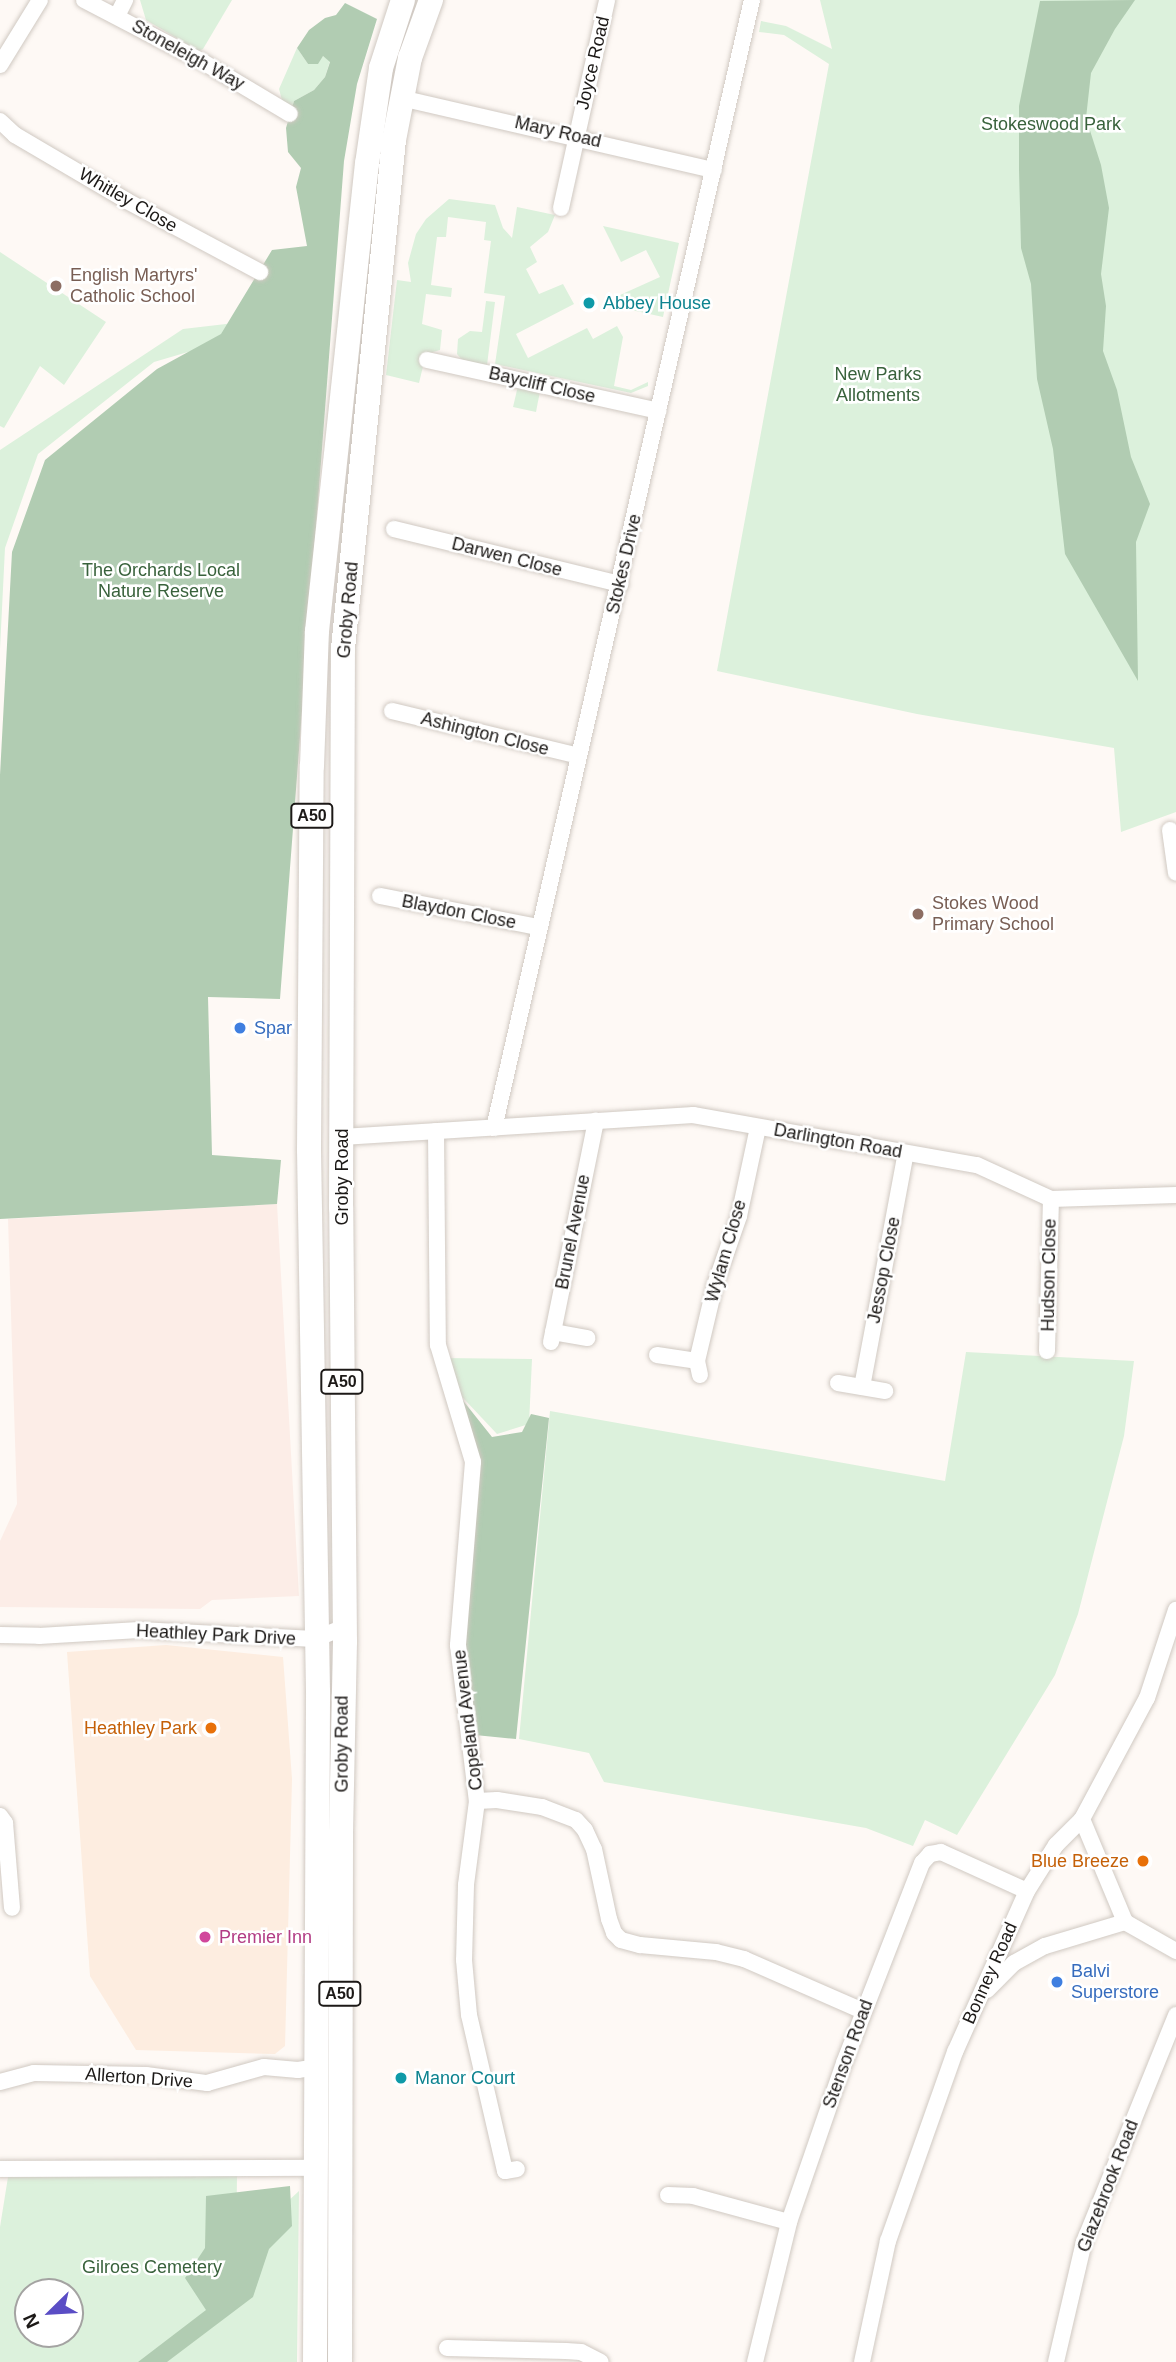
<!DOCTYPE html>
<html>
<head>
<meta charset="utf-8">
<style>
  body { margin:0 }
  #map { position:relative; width:1176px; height:2362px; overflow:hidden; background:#fef9f5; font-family:Helvetica,sans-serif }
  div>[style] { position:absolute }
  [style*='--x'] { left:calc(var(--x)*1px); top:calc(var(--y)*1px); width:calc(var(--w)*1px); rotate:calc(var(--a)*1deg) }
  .commercial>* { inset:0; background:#fdede0 }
  .industrial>* { inset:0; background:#fcede7 }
  .green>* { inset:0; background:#dcf1dc }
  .forest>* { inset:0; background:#b1ccb2 }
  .roads { filter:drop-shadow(0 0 2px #d0c9c2) drop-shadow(0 0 2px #d0c9c2) }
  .minor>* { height:16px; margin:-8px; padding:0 8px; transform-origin:8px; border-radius:8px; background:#fff }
  .primary>* { height:24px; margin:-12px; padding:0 12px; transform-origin:12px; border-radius:12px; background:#fff }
  .dots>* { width:19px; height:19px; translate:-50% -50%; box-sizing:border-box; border:4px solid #fff; border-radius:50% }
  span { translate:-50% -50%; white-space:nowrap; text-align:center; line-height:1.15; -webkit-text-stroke:5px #fff; paint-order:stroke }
  .shield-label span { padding:2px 5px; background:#fff; border:2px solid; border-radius:5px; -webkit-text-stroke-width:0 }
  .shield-label { font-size:16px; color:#1c1917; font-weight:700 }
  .street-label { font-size:18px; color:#1c1917 }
  .park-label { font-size:18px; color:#39623c }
  .education-label { font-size:18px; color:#785e54 }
  .left { translate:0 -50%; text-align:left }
  .culture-label { font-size:18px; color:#0d838f }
  .shop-label { font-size:18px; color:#366cbe }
  .food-label { font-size:18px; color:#c56008 }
  .right { translate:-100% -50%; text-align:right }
  .hotel-label { font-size:18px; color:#b23c85 }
  .north { position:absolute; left:14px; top:2278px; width:70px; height:70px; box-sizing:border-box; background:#fff; border:2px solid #a4a3a2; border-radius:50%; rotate:246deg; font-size:19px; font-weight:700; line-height:28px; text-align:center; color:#1c1917 }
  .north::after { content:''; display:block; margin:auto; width:24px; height:32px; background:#5a4dc5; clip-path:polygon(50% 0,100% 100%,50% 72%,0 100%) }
</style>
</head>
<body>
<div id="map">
  <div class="commercial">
    <div style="clip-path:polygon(166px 1645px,283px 1657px,292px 1779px,285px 2046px,275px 2054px,136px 2050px,90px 1976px,67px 1652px)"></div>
  </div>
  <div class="industrial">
    <div style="clip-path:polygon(277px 1204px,299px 1596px,212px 1600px,200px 1609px,0 1607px,0 1541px,17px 1504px,8px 1219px)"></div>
  </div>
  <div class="green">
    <div style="clip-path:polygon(140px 0,232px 0,203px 49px,199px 51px,146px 20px)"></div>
    <div style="clip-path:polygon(820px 0,1176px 0,1176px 812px,1121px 832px,1114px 748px,917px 714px,717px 671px,829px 64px,784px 35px,759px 32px,761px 21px,786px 26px,832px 49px)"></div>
    <div style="clip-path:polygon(297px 48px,308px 64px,323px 56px,330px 61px,325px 77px,314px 90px,294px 101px,292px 108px,283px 104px,279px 89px)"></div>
    <div style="clip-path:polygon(449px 199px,495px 205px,503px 228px,512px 238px,517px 207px,555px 215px,548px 232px,530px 247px,537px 262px,526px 269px,539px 294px,563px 284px,574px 304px,516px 334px,528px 358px,587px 328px,593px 339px,617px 326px,623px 337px,614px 386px,631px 390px,648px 382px,648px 386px,631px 393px,495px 364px,505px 296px,484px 293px,491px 241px,484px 240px,486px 222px,448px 217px,446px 237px,437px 237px,431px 285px,452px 288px,451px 297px,426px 294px,422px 324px,442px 330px,440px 350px,426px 354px,419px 383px,386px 375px,397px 280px,411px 282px,408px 263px,416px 234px,426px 219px)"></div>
    <div style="clip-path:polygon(603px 226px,679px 243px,663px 317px,627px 309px,620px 295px,660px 277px,646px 250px,621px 262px)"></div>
    <div style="clip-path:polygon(0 252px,106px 322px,64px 385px,40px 366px,4px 428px,0 426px)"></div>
    <div style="clip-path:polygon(486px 301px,495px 302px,487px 365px,463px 361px,457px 354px,458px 339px,470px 331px,482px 332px)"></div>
    <div style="clip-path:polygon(321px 313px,154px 362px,38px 454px,5px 548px,0 649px,0 450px,183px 329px)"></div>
    <div style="clip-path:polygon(518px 386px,540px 391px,536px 412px,513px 407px)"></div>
    <div style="clip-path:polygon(966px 1352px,1134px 1361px,1124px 1436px,1078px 1614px,1055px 1675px,957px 1835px,925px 1820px,913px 1846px,866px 1828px,604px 1782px,589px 1753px,519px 1739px,550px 1411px,945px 1481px)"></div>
    <div style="clip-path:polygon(442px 1358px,532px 1359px,529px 1424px,497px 1434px,449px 1383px)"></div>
    <div style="clip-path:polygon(evenodd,237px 2176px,236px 2249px,299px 2191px,297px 2362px,0 2362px,0 2227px,8px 2177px,237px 2176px,28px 2292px,70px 2292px,70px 2334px,28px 2334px,28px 2292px)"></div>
  </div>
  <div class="forest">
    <div style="clip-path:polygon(1135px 0,1115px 29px,1091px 73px,1086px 118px,1101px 165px,1109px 208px,1101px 274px,1106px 306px,1103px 351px,1117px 390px,1131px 457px,1150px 504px,1136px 542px,1138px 681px,1065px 554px,1053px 449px,1037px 379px,1031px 284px,1021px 248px,1019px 170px,1019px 106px,1040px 1px)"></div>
    <div style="clip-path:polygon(345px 3px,377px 19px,357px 84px,344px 161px,280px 999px,208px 997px,212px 1155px,281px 1160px,277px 1204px,0 1219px,0 775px,12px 552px,45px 460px,157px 369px,221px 334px,272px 250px,307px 246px,296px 187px,301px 168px,288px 152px,286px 128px,294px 101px,314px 90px,325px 77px,330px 62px,323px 56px,318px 64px,308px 64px,297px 48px,309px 30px,325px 18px,336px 15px)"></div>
    <div style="clip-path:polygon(449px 1383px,492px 1437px,522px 1432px,531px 1414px,549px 1418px,516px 1739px,475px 1735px,459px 1664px,473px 1465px)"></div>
    <div style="clip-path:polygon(290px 2186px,292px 2226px,269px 2249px,253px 2297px,167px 2362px,138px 2362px,206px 2310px,185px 2278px,205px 2248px,206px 2196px)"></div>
  </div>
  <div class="roads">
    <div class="minor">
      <div style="--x:84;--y:0;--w:134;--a:27.5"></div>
      <div style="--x:203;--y:62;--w:101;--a:30.9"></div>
      <div style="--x:117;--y:16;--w:18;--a:-63"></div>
      <div style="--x:0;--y:65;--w:76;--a:-58.4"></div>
      <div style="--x:401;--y:98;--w:321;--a:13"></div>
      <div style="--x:0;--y:121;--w:21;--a:43"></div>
      <div style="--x:15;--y:135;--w:130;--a:30.5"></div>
      <div style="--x:127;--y:201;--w:151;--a:28.1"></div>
      <div style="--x:561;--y:208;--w:213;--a:-77.5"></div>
      <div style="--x:427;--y:360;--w:237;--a:12.4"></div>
      <div style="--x:394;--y:529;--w:233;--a:13.7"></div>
      <div style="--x:392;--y:711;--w:192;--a:13.5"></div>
      <div style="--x:1170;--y:830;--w:43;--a:82.1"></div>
      <div style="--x:380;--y:896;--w:161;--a:11.1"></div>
      <div style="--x:494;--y:1128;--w:1157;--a:-77.12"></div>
      <div style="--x:436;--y:1131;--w:214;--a:89.5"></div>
      <div style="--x:438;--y:1345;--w:122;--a:73.3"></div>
      <div style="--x:473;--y:1462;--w:184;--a:94.7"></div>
      <div style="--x:458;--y:1645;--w:157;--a:83.1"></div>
      <div style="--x:477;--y:1801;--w:85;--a:97.5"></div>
      <div style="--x:466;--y:1885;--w:75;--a:91.5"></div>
      <div style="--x:464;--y:1960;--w:55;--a:84.8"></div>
      <div style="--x:469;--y:2015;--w:160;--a:77"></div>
      <div style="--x:505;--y:2171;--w:12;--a:-9"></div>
      <div style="--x:342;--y:1137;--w:352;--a:-3.6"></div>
      <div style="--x:693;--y:1115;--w:288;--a:10"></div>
      <div style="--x:977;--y:1165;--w:81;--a:24.7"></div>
      <div style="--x:1051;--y:1199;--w:125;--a:-1.8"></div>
      <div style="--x:553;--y:1332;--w:35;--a:10"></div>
      <div style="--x:551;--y:1342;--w:226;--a:-78.5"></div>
      <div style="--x:1047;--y:1351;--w:152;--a:-88.5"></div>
      <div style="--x:657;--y:1355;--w:40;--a:8.5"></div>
      <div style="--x:700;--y:1375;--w:14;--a:-102"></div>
      <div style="--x:697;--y:1361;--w:78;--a:-76.7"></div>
      <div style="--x:715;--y:1285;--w:73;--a:-70.8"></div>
      <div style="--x:739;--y:1216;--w:91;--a:-77.9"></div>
      <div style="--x:838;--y:1383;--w:48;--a:9.7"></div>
      <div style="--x:862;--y:1387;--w:238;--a:-79.4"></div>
      <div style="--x:0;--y:1635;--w:39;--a:1"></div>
      <div style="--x:39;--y:1636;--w:100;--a:-3.4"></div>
      <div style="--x:139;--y:1630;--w:176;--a:2.9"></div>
      <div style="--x:315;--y:1639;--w:32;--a:-22"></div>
      <div style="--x:477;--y:1801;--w:20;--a:-3"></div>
      <div style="--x:497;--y:1800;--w:46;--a:8.8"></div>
      <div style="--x:542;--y:1807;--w:36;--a:21"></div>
      <div style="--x:576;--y:1820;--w:13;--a:48"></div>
      <div style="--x:585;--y:1830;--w:21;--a:65"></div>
      <div style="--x:594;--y:1849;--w:72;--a:77.9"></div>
      <div style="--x:609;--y:1919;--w:15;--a:70"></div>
      <div style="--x:614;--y:1933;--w:10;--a:45"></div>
      <div style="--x:621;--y:1940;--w:20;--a:15"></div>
      <div style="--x:640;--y:1945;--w:76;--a:5.3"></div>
      <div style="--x:716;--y:1952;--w:29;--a:14"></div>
      <div style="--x:744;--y:1959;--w:130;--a:23.6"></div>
      <div style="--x:0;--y:1816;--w:9;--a:54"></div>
      <div style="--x:5;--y:1823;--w:85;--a:85.3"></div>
      <div style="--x:1082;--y:1819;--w:112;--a:67.3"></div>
      <div style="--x:987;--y:1990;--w:38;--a:-45"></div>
      <div style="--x:1014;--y:1963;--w:35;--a:-29"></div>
      <div style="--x:1045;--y:1946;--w:84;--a:-16.7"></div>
      <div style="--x:1125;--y:1922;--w:59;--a:29.6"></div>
      <div style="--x:0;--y:2082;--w:35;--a:-15"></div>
      <div style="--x:34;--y:2073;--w:112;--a:1"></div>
      <div style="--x:146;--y:2075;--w:62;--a:7.5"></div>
      <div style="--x:207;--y:2083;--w:59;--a:-15.7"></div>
      <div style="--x:264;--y:2067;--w:34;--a:5"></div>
      <div style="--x:298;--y:2070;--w:20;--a:-9"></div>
      <div style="--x:0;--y:2169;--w:318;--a:-0.2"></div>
      <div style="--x:668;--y:2195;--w:25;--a:2"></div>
      <div style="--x:693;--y:2196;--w:99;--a:15.2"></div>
      <div style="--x:447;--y:2348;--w:119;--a:1.4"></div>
      <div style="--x:566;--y:2351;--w:15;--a:4"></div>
      <div style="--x:581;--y:2352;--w:22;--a:27"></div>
      <div style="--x:755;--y:2362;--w:144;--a:-76.3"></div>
      <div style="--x:789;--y:2222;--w:168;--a:-70.9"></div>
      <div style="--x:844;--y:2063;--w:215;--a:-68.7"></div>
      <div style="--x:922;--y:1863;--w:12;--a:-48"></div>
      <div style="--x:930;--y:1854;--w:11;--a:-10"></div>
      <div style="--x:941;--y:1852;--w:94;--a:24.4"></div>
      <div style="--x:862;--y:2362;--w:124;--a:-77.9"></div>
      <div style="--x:888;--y:2241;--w:201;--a:-70.5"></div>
      <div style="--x:955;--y:2052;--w:176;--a:-65.9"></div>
      <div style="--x:1027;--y:1891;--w:54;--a:-57.8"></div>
      <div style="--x:1056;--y:1845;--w:37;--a:-45"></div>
      <div style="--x:1082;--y:1819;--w:137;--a:-61.8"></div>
      <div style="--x:1147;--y:1698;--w:93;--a:-71.8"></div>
      <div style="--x:1056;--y:2362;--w:123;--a:-76.9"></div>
      <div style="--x:1084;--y:2242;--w:245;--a:-67.9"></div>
    </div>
    <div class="primary">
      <div style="--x:315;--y:2362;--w:670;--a:-89.74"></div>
      <div style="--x:318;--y:1692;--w:542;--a:-90.95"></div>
      <div style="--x:309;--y:1150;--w:384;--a:-89.6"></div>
      <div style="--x:312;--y:766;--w:135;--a:-87.9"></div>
      <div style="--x:317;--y:631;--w:470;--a:-83.9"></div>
      <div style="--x:367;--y:164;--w:97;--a:-81.7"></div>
      <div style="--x:381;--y:68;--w:71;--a:-72.1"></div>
      <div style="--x:340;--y:2362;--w:529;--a:-89.89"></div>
      <div style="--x:341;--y:1833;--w:192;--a:-88.8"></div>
      <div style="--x:345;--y:1641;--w:433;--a:-90.5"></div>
      <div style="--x:341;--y:1208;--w:559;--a:-89.8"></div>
      <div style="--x:343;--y:649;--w:512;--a:-84.28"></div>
      <div style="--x:394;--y:140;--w:84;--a:-79"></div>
      <div style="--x:410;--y:58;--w:62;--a:-70.1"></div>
    </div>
  </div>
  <div class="dots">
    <div style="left:56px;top:286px;background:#8d6e63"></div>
    <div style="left:589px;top:303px;background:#0f9aa8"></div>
    <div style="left:918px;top:914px;background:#8d6e63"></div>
    <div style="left:240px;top:1028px;background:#3f7fe0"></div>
    <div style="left:211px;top:1728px;background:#e8710a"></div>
    <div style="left:1143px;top:1861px;background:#e8710a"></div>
    <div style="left:205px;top:1937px;background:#d1479c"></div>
    <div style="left:1057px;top:1982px;background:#3f7fe0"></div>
    <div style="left:401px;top:2078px;background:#0f9aa8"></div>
  </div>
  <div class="shield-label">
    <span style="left:312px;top:816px">A50</span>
    <span style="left:342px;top:1382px">A50</span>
    <span style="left:340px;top:1994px">A50</span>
  </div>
  <div class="street-label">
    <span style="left:188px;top:55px;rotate:29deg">Stoneleigh Way</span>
    <span style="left:593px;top:63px;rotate:-77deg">Joyce Road</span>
    <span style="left:558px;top:132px;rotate:13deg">Mary Road</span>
    <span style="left:128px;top:200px;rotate:30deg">Whitley Close</span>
    <span style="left:542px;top:385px;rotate:13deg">Baycliff Close</span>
    <span style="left:507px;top:557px;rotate:14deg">Darwen Close</span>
    <span style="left:624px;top:564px;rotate:-77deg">Stokes Drive</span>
    <span style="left:348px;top:610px;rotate:-85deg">Groby Road</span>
    <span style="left:485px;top:734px;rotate:14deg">Ashington Close</span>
    <span style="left:459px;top:912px;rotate:11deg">Blaydon Close</span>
    <span style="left:838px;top:1141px;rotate:10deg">Darlington Road</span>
    <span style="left:342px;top:1177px;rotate:-90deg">Groby Road</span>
    <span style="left:573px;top:1232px;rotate:-79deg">Brunel Avenue</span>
    <span style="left:726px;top:1251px;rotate:-74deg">Wylam Close</span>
    <span style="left:884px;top:1270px;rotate:-79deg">Jessop Close</span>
    <span style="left:1049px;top:1275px;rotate:-89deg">Hudson Close</span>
    <span style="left:216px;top:1635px;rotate:3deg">Heathley Park Drive</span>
    <span style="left:468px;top:1720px;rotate:-97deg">Copeland Avenue</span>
    <span style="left:342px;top:1744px;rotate:-90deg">Groby Road</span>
    <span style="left:990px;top:1973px;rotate:-66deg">Bonney Road</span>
    <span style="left:848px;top:2054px;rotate:-70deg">Stenson Road</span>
    <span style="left:139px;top:2078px;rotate:4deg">Allerton Drive</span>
    <span style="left:1108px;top:2186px;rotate:-69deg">Glazebrook Road</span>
  </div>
  <div class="park-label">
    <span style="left:1051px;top:124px">Stokeswood Park</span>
    <span style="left:878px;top:385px">New Parks<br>Allotments</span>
    <span style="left:161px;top:581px">The Orchards Local<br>Nature Reserve</span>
    <span style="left:152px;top:2267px">Gilroes Cemetery</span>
  </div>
  <div class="education-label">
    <span class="left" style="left:70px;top:286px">English Martyrs'<br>Catholic School</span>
    <span class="left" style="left:932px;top:914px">Stokes Wood<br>Primary School</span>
  </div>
  <div class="culture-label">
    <span class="left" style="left:603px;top:303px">Abbey House</span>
    <span class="left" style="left:415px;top:2078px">Manor Court</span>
  </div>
  <div class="shop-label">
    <span class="left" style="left:254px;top:1028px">Spar</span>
    <span class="left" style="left:1071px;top:1982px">Balvi<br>Superstore</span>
  </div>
  <div class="food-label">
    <span class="right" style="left:197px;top:1728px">Heathley Park</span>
    <span class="right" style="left:1129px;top:1861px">Blue Breeze</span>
  </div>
  <div class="hotel-label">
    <span class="left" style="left:219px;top:1937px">Premier Inn</span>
  </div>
  <div class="north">N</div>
</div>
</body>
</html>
